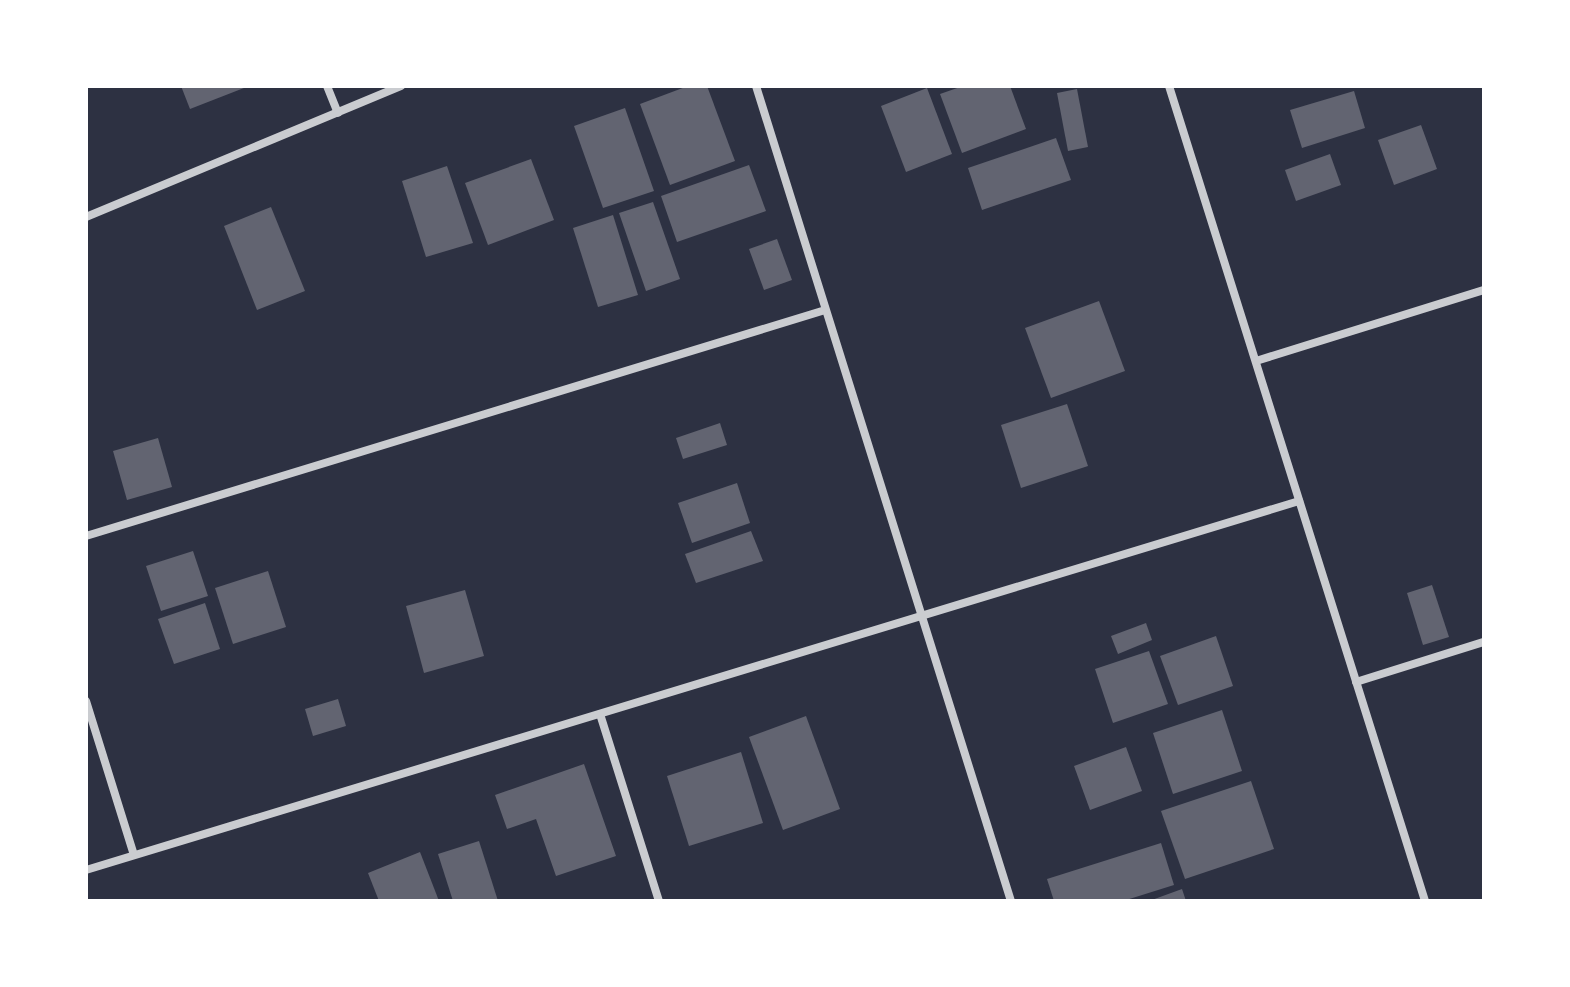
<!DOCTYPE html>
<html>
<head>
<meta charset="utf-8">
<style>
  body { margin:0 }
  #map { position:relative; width:1570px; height:987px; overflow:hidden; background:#2d3142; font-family:"Work Sans",sans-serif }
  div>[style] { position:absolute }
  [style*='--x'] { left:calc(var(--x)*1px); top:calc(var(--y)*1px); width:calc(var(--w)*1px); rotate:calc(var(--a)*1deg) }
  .building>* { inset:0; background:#626471 }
  .minor>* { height:8px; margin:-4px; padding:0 4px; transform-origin:4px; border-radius:4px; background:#caccd0 }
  span { translate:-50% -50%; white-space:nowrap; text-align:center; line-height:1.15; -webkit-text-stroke:8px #fff; paint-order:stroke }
  .frame { position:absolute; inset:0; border:88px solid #fff; pointer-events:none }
</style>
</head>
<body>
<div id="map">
  <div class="building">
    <div style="clip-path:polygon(181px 86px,249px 86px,190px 109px)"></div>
    <div style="clip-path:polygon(688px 86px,707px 86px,735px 161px,670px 185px,640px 104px)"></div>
    <div style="clip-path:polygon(963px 86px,1010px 86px,1026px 129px,962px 153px,940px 94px)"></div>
    <div style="clip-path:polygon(927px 88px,952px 154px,906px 172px,881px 106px)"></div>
    <div style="clip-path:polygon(1077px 89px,1088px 147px,1068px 151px,1057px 93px)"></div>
    <div style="clip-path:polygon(1354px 91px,1365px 128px,1302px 148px,1290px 110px)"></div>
    <div style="clip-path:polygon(625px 108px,654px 191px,603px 208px,574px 126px)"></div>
    <div style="clip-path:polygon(1421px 125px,1437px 169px,1394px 185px,1378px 140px)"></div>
    <div style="clip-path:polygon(1056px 138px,1071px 180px,982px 210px,968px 168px)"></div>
    <div style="clip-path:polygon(1330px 154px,1341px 185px,1296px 201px,1285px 170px)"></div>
    <div style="clip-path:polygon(531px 159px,554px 220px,488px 245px,465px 183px)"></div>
    <div style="clip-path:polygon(749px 165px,766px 211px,677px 242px,661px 196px)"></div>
    <div style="clip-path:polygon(447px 166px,473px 243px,426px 257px,402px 181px)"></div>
    <div style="clip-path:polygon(653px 202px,680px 279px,646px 291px,619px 213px)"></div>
    <div style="clip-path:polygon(271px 207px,305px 291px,257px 310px,224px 226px)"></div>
    <div style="clip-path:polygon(613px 215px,638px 295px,598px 307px,573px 228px)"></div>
    <div style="clip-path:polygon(777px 239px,792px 280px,764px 290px,749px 249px)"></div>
    <div style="clip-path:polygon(1099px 301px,1125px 371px,1051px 398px,1025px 328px)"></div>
    <div style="clip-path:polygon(1067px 404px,1088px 466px,1021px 488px,1001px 425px)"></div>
    <div style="clip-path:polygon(720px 423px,727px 445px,683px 459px,676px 438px)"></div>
    <div style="clip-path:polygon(158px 438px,172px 487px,127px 500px,113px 451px)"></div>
    <div style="clip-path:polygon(737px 483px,750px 523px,692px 543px,678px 503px)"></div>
    <div style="clip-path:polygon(751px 531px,763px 561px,696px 583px,685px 554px)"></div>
    <div style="clip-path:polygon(193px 551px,208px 596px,161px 611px,146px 566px)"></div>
    <div style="clip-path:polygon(268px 571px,286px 627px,233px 644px,215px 588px)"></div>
    <div style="clip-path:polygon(1432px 585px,1449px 637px,1423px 645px,1407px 593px)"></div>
    <div style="clip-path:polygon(465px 590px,484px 656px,424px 673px,406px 606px)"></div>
    <div style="clip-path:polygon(205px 603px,220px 649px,174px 664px,158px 619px)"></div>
    <div style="clip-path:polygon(1146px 623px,1152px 640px,1118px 654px,1111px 636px)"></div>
    <div style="clip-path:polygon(1216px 636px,1233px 686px,1178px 705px,1160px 656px)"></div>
    <div style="clip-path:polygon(1149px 651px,1168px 704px,1113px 723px,1095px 669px)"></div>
    <div style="clip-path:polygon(338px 699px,346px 726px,313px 736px,305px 709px)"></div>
    <div style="clip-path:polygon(1222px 710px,1242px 771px,1173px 794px,1153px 733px)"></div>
    <div style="clip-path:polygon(806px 716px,840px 809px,783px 830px,749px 737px)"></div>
    <div style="clip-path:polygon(1126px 747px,1142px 791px,1090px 810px,1074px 766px)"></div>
    <div style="clip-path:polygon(741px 752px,763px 823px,689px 846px,667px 776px)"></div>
    <div style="clip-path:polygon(584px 764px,616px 856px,556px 876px,536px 819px,507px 829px,495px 795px)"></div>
    <div style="clip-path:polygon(1251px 781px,1274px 849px,1185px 879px,1161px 811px)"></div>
    <div style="clip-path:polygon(479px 841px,498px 901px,453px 901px,438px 854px)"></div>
    <div style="clip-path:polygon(1161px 843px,1174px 885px,1123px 901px,1054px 901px,1047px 879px)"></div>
    <div style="clip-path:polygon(420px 852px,439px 901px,379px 901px,368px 873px)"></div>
    <div style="clip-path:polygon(1182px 889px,1186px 901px,1149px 901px)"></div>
  </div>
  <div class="minor">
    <div style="--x:327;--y:86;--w:29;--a:68"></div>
    <div style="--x:756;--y:86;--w:854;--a:72.63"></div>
    <div style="--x:1169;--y:86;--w:854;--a:72.56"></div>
    <div style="--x:86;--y:217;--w:341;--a:-22.6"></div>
    <div style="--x:1256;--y:361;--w:239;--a:-17.3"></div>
    <div style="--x:86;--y:536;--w:773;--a:-17"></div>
    <div style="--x:1356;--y:682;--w:134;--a:-17.4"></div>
    <div style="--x:86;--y:701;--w:161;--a:72.7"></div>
    <div style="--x:600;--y:714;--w:196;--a:72.5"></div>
    <div style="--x:86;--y:870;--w:1268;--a:-16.92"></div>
  </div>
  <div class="frame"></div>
</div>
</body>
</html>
